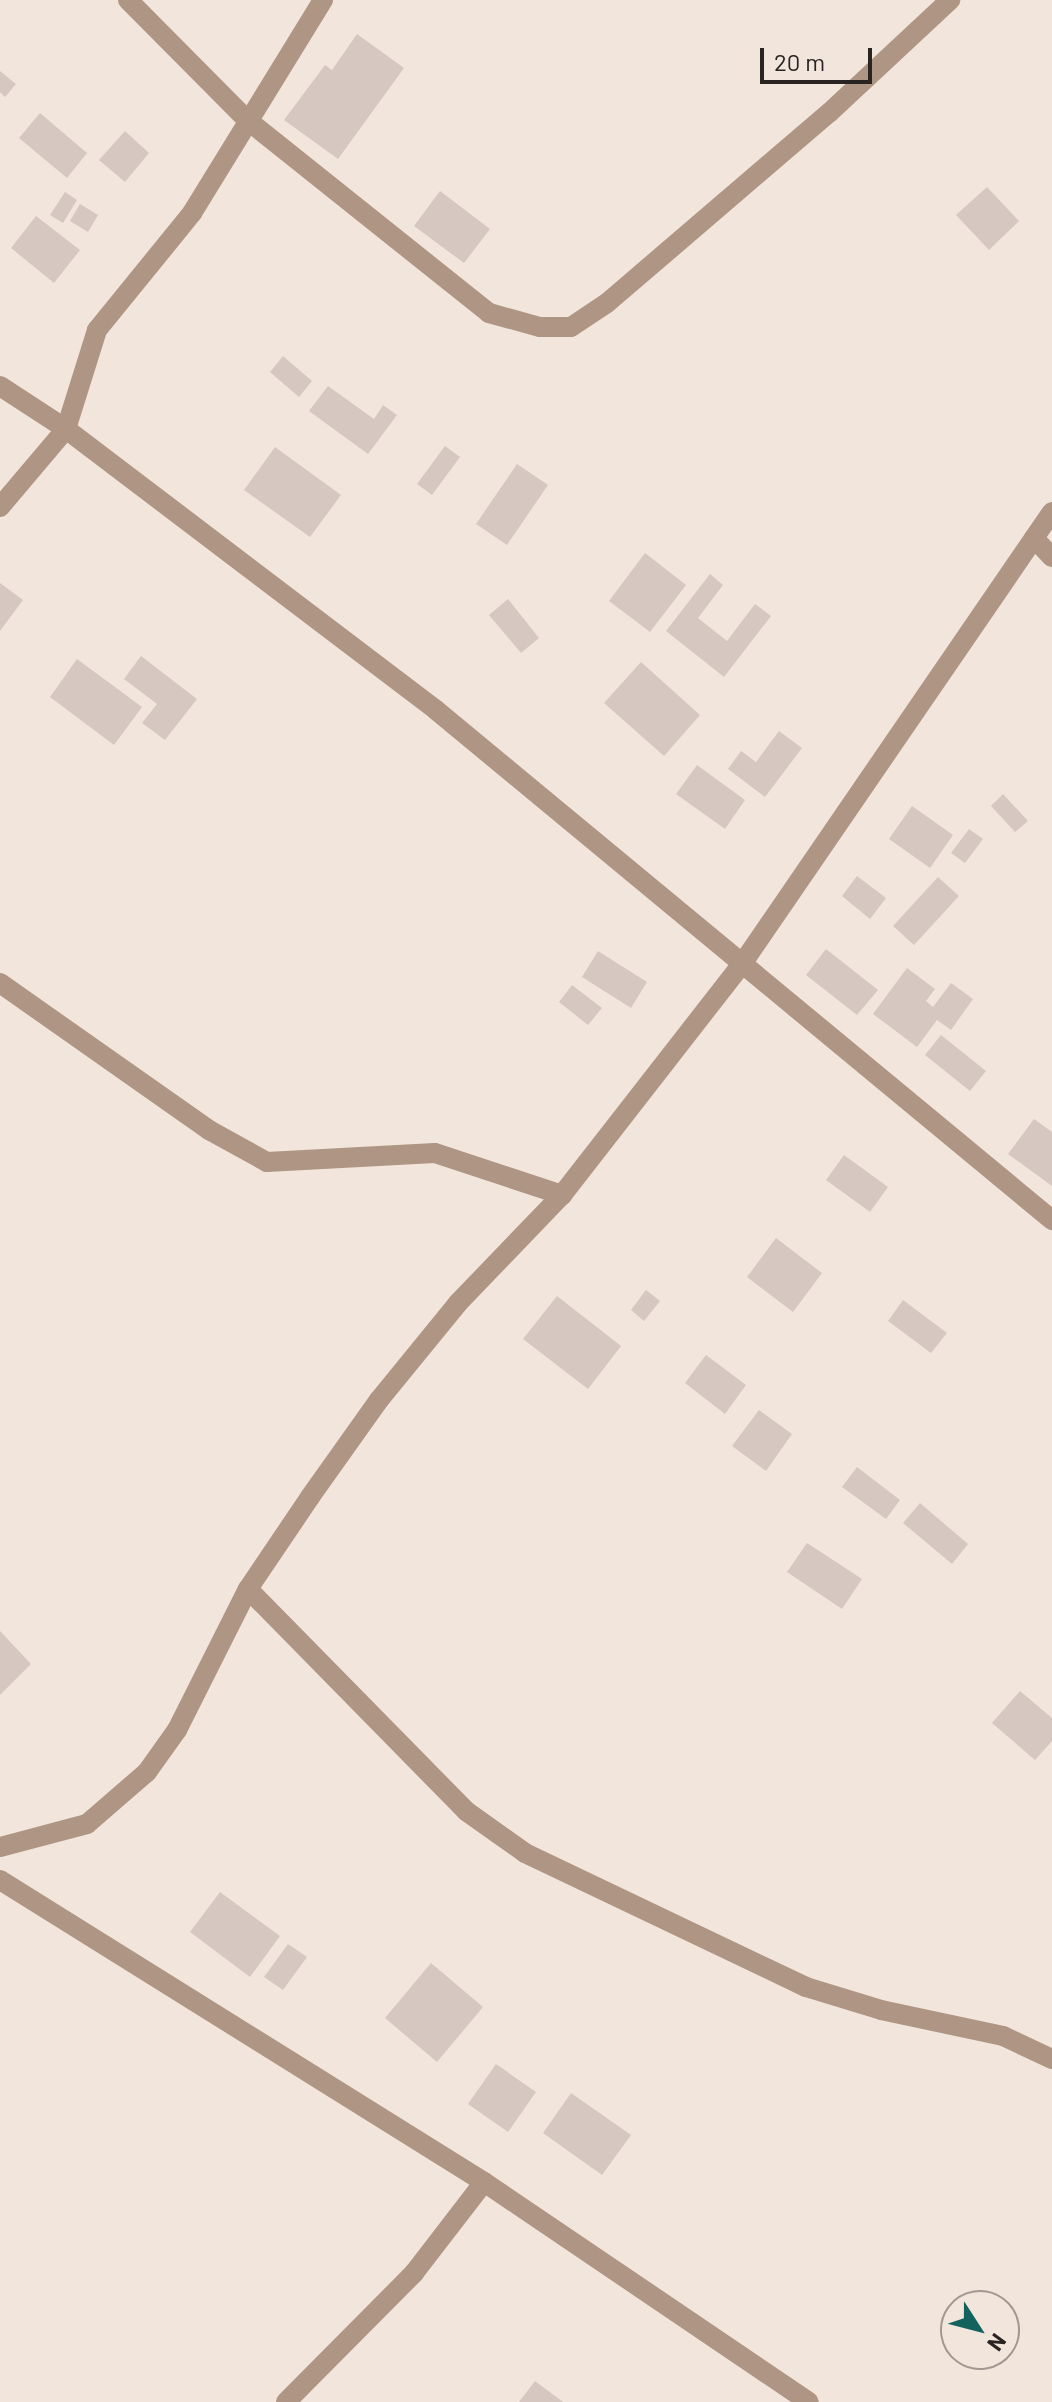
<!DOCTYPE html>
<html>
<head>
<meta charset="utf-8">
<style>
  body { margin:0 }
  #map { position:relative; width:1052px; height:2402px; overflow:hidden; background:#f2e5dc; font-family:Barlow,sans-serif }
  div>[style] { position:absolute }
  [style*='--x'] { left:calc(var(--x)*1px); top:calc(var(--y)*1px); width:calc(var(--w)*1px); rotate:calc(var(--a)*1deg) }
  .building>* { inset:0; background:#d6c8c0 }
  .minor>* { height:20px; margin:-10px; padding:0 10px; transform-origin:10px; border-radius:10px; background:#af9583 }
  span { translate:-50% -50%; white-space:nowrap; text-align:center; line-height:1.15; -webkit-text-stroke:6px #f2e5dc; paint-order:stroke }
  .north { position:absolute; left:940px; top:2290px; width:80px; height:80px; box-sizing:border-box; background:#f2e5dc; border:2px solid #a29891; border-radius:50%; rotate:126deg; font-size:22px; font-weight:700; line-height:32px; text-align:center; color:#292421 }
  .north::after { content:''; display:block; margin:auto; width:28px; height:36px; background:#14625e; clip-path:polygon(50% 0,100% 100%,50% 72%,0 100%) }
  .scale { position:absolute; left:760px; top:48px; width:112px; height:36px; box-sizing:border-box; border:4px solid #292421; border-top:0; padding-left:10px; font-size:24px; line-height:28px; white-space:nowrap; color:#292421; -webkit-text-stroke:6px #f2e5dc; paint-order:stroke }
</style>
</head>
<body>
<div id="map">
  <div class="building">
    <div style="clip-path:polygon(357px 34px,404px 68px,338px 159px,284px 120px,325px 65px,332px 70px)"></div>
    <div style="clip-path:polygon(0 71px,16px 84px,5px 97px,0 92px)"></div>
    <div style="clip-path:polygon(40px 113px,87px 153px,67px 178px,19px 138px)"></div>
    <div style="clip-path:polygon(125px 131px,149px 153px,125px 182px,99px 160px)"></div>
    <div style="clip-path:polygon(987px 187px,1019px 221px,989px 250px,956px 215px)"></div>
    <div style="clip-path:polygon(440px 191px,490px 229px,464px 263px,414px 226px)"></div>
    <div style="clip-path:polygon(65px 192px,77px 200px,63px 223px,50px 215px)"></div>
    <div style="clip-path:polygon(80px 204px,98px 215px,88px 232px,70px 221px)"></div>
    <div style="clip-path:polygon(36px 216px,80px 250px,54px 283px,11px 248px)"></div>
    <div style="clip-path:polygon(283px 356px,312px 381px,299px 397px,270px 372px)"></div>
    <div style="clip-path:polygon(328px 386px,374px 419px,383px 405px,397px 415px,368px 454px,309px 411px)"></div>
    <div style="clip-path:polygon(445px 446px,460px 457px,432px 495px,417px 484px)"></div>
    <div style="clip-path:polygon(275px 447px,341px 495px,310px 537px,244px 490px)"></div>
    <div style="clip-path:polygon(517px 464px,548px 485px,507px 545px,476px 524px)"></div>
    <div style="clip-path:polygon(645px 553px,686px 585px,650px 632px,609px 601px)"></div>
    <div style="clip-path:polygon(710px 574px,723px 585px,698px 618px,727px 641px,755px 604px,771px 616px,724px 677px,666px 631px)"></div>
    <div style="clip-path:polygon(0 583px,23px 600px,0 631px)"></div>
    <div style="clip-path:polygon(508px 599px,539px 638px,521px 653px,489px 615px)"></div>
    <div style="clip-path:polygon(141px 656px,197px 699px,165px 740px,142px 723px,157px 704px,124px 679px)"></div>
    <div style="clip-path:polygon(77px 659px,142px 707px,114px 745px,50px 697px)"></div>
    <div style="clip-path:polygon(641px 662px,700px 715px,664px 756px,604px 703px)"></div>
    <div style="clip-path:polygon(779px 731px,802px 748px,765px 797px,728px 769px,741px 751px,756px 762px)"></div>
    <div style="clip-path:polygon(697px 765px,745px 800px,725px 829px,676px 794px)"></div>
    <div style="clip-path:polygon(1003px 794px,1028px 821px,1015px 832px,991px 806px)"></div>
    <div style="clip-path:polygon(912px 806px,953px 835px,930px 868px,889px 839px)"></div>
    <div style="clip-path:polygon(969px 829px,983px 839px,965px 863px,951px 853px)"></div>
    <div style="clip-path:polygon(857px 876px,886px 898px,870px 919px,842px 896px)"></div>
    <div style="clip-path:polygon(938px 877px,959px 896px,914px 945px,893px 926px)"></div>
    <div style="clip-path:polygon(826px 949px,878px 990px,857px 1015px,806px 975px)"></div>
    <div style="clip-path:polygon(598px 951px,647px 982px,631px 1008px,582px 977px)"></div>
    <div style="clip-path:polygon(907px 968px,935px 989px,926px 1001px,933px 1007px,951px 983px,973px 999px,951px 1030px,937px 1020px,917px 1047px,873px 1014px)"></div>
    <div style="clip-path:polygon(572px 985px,602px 1008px,588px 1025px,559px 1002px)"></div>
    <div style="clip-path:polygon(941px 1035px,986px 1071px,970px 1091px,925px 1055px)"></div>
    <div style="clip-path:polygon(1034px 1119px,1052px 1132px,1052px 1186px,1008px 1154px)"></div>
    <div style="clip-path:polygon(844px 1155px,888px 1187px,870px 1212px,826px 1180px)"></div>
    <div style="clip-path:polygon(776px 1238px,822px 1273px,793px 1312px,747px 1277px)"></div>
    <div style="clip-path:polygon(646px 1290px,660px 1301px,644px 1321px,631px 1310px)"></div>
    <div style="clip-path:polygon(557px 1296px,621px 1346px,588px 1389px,523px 1339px)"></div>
    <div style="clip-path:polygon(903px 1300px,947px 1333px,931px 1353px,888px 1321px)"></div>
    <div style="clip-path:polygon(706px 1355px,746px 1385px,725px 1414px,685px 1383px)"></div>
    <div style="clip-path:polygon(759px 1410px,792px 1434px,766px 1471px,732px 1446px)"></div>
    <div style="clip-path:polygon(857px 1467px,900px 1500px,886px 1519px,842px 1487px)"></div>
    <div style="clip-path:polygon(920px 1503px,968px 1544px,952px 1564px,903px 1523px)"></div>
    <div style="clip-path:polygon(807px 1543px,862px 1579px,842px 1609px,787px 1572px)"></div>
    <div style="clip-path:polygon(0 1631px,31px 1664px,0 1695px)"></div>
    <div style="clip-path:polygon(1020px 1691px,1052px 1718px,1052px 1741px,1035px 1760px,992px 1723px)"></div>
    <div style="clip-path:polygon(220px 1892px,280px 1936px,250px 1977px,190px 1932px)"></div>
    <div style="clip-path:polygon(288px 1944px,307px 1957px,283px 1990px,264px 1977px)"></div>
    <div style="clip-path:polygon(431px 1963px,483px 2007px,437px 2062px,385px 2018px)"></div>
    <div style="clip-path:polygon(496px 2064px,536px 2092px,508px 2132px,468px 2104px)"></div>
    <div style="clip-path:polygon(571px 2093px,631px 2135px,602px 2175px,543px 2133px)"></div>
    <div style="clip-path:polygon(535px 2381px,563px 2402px,519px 2402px)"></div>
  </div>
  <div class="minor">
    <div style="--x:128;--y:0;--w:168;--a:45.2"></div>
    <div style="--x:246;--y:119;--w:311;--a:38.6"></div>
    <div style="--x:489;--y:313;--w:53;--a:15.4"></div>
    <div style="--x:540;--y:327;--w:31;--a:0"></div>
    <div style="--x:571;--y:327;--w:43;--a:-33.7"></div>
    <div style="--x:607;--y:303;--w:292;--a:-40.6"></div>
    <div style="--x:829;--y:113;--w:166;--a:-43"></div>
    <div style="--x:0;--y:386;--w:79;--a:33.1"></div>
    <div style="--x:66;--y:429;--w:465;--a:37.2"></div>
    <div style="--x:436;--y:710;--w:800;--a:39.62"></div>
    <div style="--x:0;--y:507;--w:102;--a:-49.8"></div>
    <div style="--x:66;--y:429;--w:104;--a:-72.6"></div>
    <div style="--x:97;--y:330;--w:151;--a:-50.9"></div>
    <div style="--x:192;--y:213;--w:250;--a:-58.4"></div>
    <div style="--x:1034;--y:538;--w:26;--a:47"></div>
    <div style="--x:0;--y:983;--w:256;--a:35.1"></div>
    <div style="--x:209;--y:1130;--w:66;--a:28.9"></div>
    <div style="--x:267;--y:1162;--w:168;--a:-3.1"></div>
    <div style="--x:435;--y:1153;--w:134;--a:18.3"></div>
    <div style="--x:248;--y:1589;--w:311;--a:45.5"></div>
    <div style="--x:466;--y:1811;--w:72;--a:35.4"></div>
    <div style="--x:525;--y:1853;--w:311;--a:25.5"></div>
    <div style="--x:806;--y:1987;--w:78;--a:17"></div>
    <div style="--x:881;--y:2010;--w:125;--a:12"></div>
    <div style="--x:1003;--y:2036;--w:54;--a:25.1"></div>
    <div style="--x:0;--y:1847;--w:90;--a:-14.8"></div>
    <div style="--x:87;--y:1824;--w:79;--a:-40.9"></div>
    <div style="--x:147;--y:1772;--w:52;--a:-54.5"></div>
    <div style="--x:177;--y:1730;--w:158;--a:-63.3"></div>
    <div style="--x:248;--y:1589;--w:111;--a:-56"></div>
    <div style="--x:310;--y:1497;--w:119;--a:-54.6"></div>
    <div style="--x:379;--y:1400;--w:125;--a:-50.8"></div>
    <div style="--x:458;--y:1303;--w:150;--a:-46.1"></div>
    <div style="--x:562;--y:1195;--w:293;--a:-52.1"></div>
    <div style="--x:742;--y:964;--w:548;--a:-55.56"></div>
    <div style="--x:0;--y:1880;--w:570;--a:31.96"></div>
    <div style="--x:484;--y:2182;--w:392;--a:34.1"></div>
    <div style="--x:286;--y:2402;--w:182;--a:-45.2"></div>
    <div style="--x:414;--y:2273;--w:115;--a:-52.4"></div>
  </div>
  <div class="north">N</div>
  <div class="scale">20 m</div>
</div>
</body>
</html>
